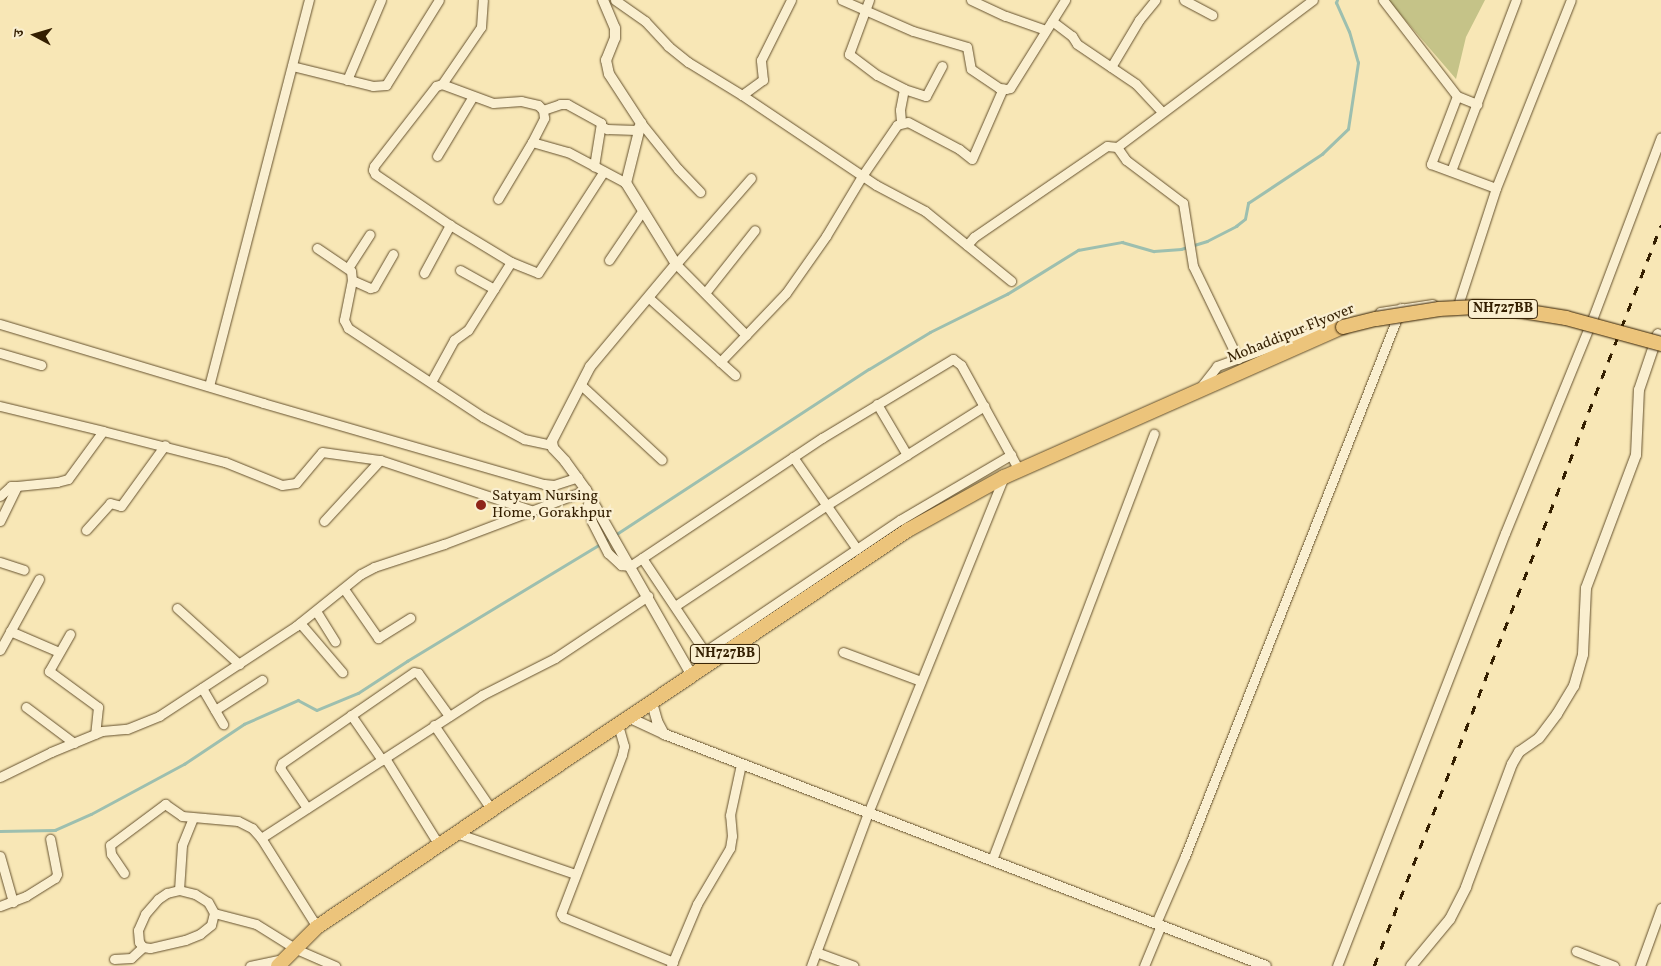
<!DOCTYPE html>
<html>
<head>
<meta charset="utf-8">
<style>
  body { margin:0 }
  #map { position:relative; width:1661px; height:966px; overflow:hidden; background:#f8e7b6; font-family:Vollkorn,"Noto Serif Devanagari",serif }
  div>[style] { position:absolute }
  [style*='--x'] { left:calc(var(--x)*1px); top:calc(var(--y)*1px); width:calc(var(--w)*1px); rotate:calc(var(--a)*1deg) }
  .green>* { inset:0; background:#c5c388 }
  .stream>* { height:2.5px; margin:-1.25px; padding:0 1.25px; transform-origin:1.25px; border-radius:1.25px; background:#9dbfaf }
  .roads { filter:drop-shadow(0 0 1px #65512e) drop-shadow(0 0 1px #65512e) }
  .minor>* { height:9px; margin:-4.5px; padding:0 4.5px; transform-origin:4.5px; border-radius:4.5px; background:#faefd0 }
  .tertiary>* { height:10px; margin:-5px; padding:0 5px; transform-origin:5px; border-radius:5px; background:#faefd0 }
  .trunk>* { height:14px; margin:-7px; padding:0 7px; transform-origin:7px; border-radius:7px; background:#ecc47b }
  .rail>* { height:2.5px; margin-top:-1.25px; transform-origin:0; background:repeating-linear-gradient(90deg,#341f01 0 9px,transparent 0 18px) }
  .bridges { filter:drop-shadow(0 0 1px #341f01) drop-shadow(0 0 1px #341f01) }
  .trunk-bridge>* { height:14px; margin:-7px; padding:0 7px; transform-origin:7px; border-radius:7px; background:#ecc47b }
  .dots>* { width:14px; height:14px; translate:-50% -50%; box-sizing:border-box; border:2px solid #faefd0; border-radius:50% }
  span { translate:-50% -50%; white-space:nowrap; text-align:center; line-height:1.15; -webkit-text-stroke:4.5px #faefd0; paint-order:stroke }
  .shield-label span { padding:1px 4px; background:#faefd0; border:1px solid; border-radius:4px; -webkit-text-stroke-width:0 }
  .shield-label { font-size:14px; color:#341f01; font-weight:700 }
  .street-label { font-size:15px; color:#341f01 }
  .poi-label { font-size:15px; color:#341f01 }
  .left { translate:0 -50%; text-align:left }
  .north { position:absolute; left:10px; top:10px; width:50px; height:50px; -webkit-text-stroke:4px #faefd0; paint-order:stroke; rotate:276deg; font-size:14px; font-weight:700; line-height:20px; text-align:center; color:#341f01 }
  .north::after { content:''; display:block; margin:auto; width:18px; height:22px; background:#341f01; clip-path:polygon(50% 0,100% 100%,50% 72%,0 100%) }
</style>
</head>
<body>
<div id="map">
  <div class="green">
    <div style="clip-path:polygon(1388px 0,1485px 0,1466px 37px,1456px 79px)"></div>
  </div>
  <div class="stream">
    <div style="--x:615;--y:535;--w:303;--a:-33.2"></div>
    <div style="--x:869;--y:369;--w:71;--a:-31.2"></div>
    <div style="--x:930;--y:332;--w:86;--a:-26.3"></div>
    <div style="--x:1007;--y:294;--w:84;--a:-31.8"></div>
    <div style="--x:1078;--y:250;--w:45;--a:-10.3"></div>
    <div style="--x:1122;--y:242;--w:33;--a:16"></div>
    <div style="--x:1154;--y:251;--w:27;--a:-4"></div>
    <div style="--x:1181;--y:249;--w:27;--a:-17"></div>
    <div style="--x:1207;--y:241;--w:33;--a:-27"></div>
    <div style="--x:1236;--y:226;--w:11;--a:-38"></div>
    <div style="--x:1245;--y:219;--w:16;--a:-79"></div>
    <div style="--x:1248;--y:203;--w:89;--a:-33.5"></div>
    <div style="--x:1322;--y:154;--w:36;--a:-44"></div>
    <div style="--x:1348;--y:129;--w:67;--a:-81.4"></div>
    <div style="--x:1358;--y:63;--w:32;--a:-106"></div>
    <div style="--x:1349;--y:32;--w:32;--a:-114"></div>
    <div style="--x:1336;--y:3;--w:3;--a:-72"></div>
    <div style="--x:0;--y:831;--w:55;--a:-1"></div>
    <div style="--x:55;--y:830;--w:39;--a:-24"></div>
    <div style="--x:91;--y:814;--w:106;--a:-28.3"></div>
    <div style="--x:184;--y:764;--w:72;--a:-33.7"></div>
    <div style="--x:244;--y:724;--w:59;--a:-24"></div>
    <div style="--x:298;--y:700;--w:21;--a:28"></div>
    <div style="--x:317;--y:710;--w:44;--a:-22.5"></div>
    <div style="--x:358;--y:693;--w:59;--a:-33.1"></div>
    <div style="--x:407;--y:661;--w:237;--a:-31.2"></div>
  </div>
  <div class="roads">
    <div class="minor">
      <div style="--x:615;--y:0;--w:37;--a:35"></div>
      <div style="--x:645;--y:21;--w:34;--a:47"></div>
      <div style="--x:668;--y:46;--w:26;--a:39"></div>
      <div style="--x:688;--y:62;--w:63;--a:31.4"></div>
      <div style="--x:742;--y:95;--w:161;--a:33.9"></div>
      <div style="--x:876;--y:185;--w:55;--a:28"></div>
      <div style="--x:925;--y:211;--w:111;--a:39.1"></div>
      <div style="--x:842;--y:0;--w:77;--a:23.6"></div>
      <div style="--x:913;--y:31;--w:56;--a:16.5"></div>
      <div style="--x:967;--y:47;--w:22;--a:80"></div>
      <div style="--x:971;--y:69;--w:34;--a:34"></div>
      <div style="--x:999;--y:88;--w:7;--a:8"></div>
      <div style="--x:1006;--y:89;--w:4;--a:-14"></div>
      <div style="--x:1010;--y:88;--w:104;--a:-58"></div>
      <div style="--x:869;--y:0;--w:58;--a:110.3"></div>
      <div style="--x:849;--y:54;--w:35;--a:37"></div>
      <div style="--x:877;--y:75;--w:30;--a:27"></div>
      <div style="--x:904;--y:89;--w:21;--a:101"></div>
      <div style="--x:900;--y:110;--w:12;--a:85"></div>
      <div style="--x:971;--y:0;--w:38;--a:25"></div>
      <div style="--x:1006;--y:16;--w:42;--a:19.3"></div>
      <div style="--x:1184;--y:0;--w:32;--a:28"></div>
      <div style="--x:1383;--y:0;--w:121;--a:52.4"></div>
      <div style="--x:1457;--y:96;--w:73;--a:110.9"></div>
      <div style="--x:1431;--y:164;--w:69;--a:20.3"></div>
      <div style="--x:1496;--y:188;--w:120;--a:108"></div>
      <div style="--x:1052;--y:21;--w:25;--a:37"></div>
      <div style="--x:1072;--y:36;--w:9;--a:58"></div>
      <div style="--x:1077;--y:44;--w:71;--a:34.1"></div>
      <div style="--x:1136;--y:84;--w:38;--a:47"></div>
      <div style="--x:292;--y:66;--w:83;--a:13.9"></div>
      <div style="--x:373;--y:86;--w:13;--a:-4"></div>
      <div style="--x:386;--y:85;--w:100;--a:-58.1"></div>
      <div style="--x:1111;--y:67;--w:55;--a:-59.2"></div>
      <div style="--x:1139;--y:20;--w:26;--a:-51"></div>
      <div style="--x:347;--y:80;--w:87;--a:-67"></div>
      <div style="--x:442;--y:84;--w:69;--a:-55.6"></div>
      <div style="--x:481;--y:27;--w:27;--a:-86"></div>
      <div style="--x:904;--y:89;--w:23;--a:18"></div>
      <div style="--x:926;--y:96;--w:34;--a:-62"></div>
      <div style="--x:742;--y:95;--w:26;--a:-36"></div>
      <div style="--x:763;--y:80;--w:20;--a:-96"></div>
      <div style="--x:761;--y:60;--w:67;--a:-63.4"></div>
      <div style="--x:1457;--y:96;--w:22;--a:22"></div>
      <div style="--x:543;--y:110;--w:18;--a:-19"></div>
      <div style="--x:560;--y:104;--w:7;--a:0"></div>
      <div style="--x:567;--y:104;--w:39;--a:29"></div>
      <div style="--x:601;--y:123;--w:44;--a:99.2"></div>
      <div style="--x:601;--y:126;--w:7;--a:27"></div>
      <div style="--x:607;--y:129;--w:29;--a:2"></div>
      <div style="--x:636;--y:130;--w:9;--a:-54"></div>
      <div style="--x:641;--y:123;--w:59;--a:51.2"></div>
      <div style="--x:678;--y:169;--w:32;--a:46"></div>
      <div style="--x:532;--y:142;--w:37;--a:16"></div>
      <div style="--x:568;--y:152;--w:66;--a:28.1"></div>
      <div style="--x:437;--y:156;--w:70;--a:-59"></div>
      <div style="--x:1451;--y:171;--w:183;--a:-69.2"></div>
      <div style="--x:1496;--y:188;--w:202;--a:-68.3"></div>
      <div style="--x:498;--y:199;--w:66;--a:-59.2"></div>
      <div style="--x:532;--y:142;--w:27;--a:-63"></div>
      <div style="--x:544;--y:118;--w:8;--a:-97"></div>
      <div style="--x:543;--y:110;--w:7;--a:-135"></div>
      <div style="--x:538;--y:105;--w:17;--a:-167"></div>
      <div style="--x:521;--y:101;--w:28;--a:176"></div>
      <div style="--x:493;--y:103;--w:54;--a:-159.6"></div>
      <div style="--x:442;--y:84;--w:6;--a:162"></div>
      <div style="--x:436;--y:86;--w:101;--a:127.8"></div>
      <div style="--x:374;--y:166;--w:4;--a:104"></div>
      <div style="--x:373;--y:170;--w:4;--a:63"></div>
      <div style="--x:375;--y:174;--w:91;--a:34.2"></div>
      <div style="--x:450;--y:225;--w:71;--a:31.2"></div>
      <div style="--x:511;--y:262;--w:29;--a:22"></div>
      <div style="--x:538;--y:273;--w:121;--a:-57.1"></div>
      <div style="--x:967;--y:245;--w:11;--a:-49"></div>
      <div style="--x:974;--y:237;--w:161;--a:-34.4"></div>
      <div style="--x:1107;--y:146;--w:10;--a:6"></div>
      <div style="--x:317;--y:248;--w:41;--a:34.1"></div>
      <div style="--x:351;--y:271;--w:9;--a:84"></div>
      <div style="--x:352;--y:280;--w:41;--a:101.3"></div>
      <div style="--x:344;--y:320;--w:9;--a:63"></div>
      <div style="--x:348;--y:328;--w:162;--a:33.4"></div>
      <div style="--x:483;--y:417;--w:47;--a:28.2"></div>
      <div style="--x:524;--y:439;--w:29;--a:12"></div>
      <div style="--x:609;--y:260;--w:60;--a:-55.8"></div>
      <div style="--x:348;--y:268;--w:40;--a:-57.1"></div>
      <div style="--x:460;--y:270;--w:39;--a:29"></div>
      <div style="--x:424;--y:273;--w:55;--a:-61.6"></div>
      <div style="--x:352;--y:280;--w:20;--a:24"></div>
      <div style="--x:370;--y:288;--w:4;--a:-14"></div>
      <div style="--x:374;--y:287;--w:38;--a:-60"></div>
      <div style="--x:705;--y:293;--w:80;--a:-51.6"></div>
      <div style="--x:648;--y:297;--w:117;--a:41.9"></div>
      <div style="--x:1380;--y:312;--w:53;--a:-8.7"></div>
      <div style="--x:0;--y:324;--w:275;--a:16.7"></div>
      <div style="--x:263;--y:403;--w:292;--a:16.1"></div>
      <div style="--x:544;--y:484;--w:10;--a:6"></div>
      <div style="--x:554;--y:485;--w:25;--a:-18"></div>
      <div style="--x:746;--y:335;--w:100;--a:-134.6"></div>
      <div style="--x:676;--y:264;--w:114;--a:-48.9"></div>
      <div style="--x:0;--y:353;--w:43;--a:16.3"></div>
      <div style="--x:1238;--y:359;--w:103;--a:-115.8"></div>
      <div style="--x:1193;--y:266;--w:64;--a:-99"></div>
      <div style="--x:1183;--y:203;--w:71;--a:-143"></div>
      <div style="--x:1126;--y:160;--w:16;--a:-125"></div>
      <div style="--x:1117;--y:147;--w:245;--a:-36.9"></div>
      <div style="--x:720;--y:362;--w:95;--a:-46.3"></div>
      <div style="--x:786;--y:293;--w:70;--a:-54.9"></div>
      <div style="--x:826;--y:236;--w:70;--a:-59"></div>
      <div style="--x:862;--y:176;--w:62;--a:-55.5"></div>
      <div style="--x:897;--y:125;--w:11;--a:-15"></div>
      <div style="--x:908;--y:122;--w:58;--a:27.9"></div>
      <div style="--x:959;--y:149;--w:16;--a:38"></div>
      <div style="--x:972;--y:159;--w:77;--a:-66.4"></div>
      <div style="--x:431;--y:382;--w:48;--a:-61.3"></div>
      <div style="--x:454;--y:340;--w:17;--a:-36"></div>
      <div style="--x:468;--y:330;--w:80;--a:-57.7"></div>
      <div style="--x:581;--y:385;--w:110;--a:42.8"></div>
      <div style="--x:209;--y:386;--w:399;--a:-75.5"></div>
      <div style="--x:1200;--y:388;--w:28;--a:-52"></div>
      <div style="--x:1217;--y:366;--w:132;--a:-19.9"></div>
      <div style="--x:877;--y:404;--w:59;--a:59.5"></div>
      <div style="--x:0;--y:406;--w:106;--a:13.6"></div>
      <div style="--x:793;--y:457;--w:112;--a:55.2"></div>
      <div style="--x:589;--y:495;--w:10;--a:96"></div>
      <div style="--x:588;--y:505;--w:17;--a:77"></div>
      <div style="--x:592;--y:522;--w:35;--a:63"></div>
      <div style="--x:608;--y:553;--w:18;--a:43"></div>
      <div style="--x:621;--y:565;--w:9;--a:6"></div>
      <div style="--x:630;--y:566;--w:231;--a:-33.7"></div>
      <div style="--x:822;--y:438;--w:153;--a:-31.1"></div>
      <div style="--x:953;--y:359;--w:10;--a:37"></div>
      <div style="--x:961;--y:365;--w:120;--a:61.1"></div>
      <div style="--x:0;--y:496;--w:15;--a:-42"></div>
      <div style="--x:11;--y:486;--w:6;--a:0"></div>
      <div style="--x:0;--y:521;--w:39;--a:-64"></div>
      <div style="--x:17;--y:486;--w:40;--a:-5.7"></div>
      <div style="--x:57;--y:482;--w:11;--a:-15"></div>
      <div style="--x:68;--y:479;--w:59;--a:-53.9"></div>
      <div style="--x:103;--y:431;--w:126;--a:14.3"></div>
      <div style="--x:225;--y:462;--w:61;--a:22"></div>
      <div style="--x:282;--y:485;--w:14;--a:-8"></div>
      <div style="--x:296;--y:483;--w:40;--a:-50"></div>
      <div style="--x:322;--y:452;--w:59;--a:7.9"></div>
      <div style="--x:380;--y:460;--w:158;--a:18.4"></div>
      <div style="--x:324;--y:521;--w:83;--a:-47.4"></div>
      <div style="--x:86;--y:530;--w:36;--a:-48"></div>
      <div style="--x:110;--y:503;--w:11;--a:15"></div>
      <div style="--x:121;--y:506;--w:75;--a:-54.2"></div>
      <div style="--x:642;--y:558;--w:110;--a:56.2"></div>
      <div style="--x:703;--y:649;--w:4;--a:14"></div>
      <div style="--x:707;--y:650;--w:233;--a:-34"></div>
      <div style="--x:900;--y:520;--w:129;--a:-30.4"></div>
      <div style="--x:0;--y:562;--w:25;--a:18"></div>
      <div style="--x:344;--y:589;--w:60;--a:55.2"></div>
      <div style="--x:378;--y:638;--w:38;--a:-32"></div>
      <div style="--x:675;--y:606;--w:182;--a:-33.6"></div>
      <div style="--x:827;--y:505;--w:186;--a:-32.2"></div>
      <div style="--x:177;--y:608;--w:84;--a:42.1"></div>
      <div style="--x:316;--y:611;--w:36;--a:58"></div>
      <div style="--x:300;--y:623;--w:65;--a:49.4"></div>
      <div style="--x:10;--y:631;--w:53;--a:23.2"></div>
      <div style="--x:70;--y:634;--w:43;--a:119.6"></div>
      <div style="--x:49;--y:671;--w:61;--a:36.3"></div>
      <div style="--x:98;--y:707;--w:27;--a:96"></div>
      <div style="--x:0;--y:650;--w:81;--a:-61.2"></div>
      <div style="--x:843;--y:652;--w:83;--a:20.4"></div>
      <div style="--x:202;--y:688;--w:42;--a:59.7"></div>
      <div style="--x:26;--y:707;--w:60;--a:36.9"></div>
      <div style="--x:215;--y:710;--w:56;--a:-32.6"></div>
      <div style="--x:351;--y:715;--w:55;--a:55.4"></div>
      <div style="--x:434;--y:725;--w:102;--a:55.8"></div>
      <div style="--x:618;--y:725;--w:22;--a:74"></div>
      <div style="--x:624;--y:746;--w:9;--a:103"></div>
      <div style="--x:622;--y:755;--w:170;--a:111"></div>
      <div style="--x:561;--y:914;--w:4;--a:56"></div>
      <div style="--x:563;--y:917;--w:119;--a:22.2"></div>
      <div style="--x:385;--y:758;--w:102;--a:58.2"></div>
      <div style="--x:0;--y:777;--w:57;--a:-26.1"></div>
      <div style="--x:51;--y:752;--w:55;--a:-22.4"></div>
      <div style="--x:102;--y:731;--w:25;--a:-5"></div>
      <div style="--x:127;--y:729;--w:35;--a:-22"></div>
      <div style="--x:159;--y:716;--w:164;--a:-33.3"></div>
      <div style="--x:296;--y:626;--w:83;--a:-38.7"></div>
      <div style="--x:361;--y:574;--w:15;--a:-28"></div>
      <div style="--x:374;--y:567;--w:74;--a:-18.2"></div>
      <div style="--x:444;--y:544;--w:152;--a:-20.8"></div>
      <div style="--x:307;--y:808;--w:48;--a:-124"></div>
      <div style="--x:280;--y:768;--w:5;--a:-68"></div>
      <div style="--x:282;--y:763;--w:160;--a:-34.6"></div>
      <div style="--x:414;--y:672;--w:4;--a:14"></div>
      <div style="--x:418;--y:673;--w:53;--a:54.2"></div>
      <div style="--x:456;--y:833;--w:126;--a:19"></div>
      <div style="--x:261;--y:838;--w:263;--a:-32.9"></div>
      <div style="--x:482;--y:695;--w:82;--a:-26.9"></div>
      <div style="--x:555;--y:658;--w:112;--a:-33.7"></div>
      <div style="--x:0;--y:856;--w:48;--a:74.2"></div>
      <div style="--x:992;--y:860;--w:456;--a:-69.2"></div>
      <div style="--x:124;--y:873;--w:23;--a:-124"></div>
      <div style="--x:111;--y:854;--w:9;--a:-96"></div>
      <div style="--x:110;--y:845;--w:69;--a:-36.7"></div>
      <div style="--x:165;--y:804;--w:21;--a:35"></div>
      <div style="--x:182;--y:816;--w:56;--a:5.1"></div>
      <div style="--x:238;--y:821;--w:16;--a:27"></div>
      <div style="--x:252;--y:828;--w:13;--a:48"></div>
      <div style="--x:261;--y:838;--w:105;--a:57.8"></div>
      <div style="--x:179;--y:890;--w:16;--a:14"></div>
      <div style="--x:195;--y:894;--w:15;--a:32"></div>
      <div style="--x:208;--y:902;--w:13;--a:61"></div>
      <div style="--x:214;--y:913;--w:12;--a:104"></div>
      <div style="--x:211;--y:925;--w:14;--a:141"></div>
      <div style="--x:200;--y:934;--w:16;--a:158"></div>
      <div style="--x:185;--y:940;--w:36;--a:167"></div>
      <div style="--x:150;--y:948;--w:7;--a:-172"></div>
      <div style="--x:143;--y:947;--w:6;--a:-129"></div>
      <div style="--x:139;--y:942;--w:12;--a:-95"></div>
      <div style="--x:138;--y:930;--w:17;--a:-66"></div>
      <div style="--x:145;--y:914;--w:20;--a:-49"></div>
      <div style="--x:158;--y:899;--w:11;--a:-34"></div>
      <div style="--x:167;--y:893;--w:12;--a:-14"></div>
      <div style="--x:179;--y:890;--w:45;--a:-86.2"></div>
      <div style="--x:182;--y:845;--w:29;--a:-68"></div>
      <div style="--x:0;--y:906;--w:28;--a:-21"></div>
      <div style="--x:26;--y:896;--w:34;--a:-32"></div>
      <div style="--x:55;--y:878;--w:4;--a:-63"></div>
      <div style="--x:57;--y:874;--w:36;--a:-101"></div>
      <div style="--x:214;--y:913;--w:43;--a:14.7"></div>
      <div style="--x:256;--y:924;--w:47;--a:32"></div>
      <div style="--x:296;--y:949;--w:43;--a:23.6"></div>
      <div style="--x:1156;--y:923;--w:73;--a:-66.6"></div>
      <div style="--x:1185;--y:856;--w:589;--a:-68.49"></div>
      <div style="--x:1576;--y:951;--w:41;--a:21.5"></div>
      <div style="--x:816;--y:952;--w:40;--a:20.2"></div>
      <div style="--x:114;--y:959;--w:17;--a:-3"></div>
      <div style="--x:131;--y:958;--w:16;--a:-43"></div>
      <div style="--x:250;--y:966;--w:34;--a:-12"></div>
      <div style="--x:671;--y:966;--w:67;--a:-67.2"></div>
      <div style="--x:697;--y:904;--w:65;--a:-59.5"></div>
      <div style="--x:730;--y:848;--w:12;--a:-81"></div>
      <div style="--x:732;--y:836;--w:21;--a:-95"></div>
      <div style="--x:730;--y:815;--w:52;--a:-77.8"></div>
      <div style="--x:811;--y:966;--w:163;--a:-69.6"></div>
      <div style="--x:868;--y:813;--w:362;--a:-68"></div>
      <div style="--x:1144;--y:966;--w:44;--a:-67.5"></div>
      <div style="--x:1337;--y:966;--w:464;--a:-68.8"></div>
      <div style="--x:1505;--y:533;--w:233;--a:-67.8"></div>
      <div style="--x:1593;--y:317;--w:192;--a:-69.3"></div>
      <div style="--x:1640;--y:966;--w:62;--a:-70.1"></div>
    </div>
    <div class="tertiary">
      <div style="--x:603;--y:0;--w:30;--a:67"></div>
      <div style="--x:615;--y:28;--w:10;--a:90"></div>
      <div style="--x:615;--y:38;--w:24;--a:112"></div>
      <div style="--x:606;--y:60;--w:14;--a:78"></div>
      <div style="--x:609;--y:74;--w:59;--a:56.9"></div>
      <div style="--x:641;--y:123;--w:62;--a:104"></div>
      <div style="--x:626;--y:183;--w:95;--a:58.3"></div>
      <div style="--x:676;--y:264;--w:134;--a:129.9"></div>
      <div style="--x:590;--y:367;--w:83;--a:117.2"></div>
      <div style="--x:552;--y:441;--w:7;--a:82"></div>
      <div style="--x:553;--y:448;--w:18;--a:47"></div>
      <div style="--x:565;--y:461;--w:36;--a:54"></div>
      <div style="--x:586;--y:490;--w:214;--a:60.3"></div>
      <div style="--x:652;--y:703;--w:19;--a:74"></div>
      <div style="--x:657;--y:721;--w:15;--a:62"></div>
      <div style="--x:630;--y:718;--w:38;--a:25"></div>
      <div style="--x:664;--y:734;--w:645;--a:21.08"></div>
      <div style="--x:1411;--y:966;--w:61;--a:-50.3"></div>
      <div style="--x:1450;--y:919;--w:36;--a:-63"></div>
      <div style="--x:1466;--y:887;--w:131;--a:-69.5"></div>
      <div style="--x:1512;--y:764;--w:14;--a:-60"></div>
      <div style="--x:1519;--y:752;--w:24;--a:-35"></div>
      <div style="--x:1539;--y:738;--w:30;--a:-53"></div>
      <div style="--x:1557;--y:714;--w:33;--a:-59"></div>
      <div style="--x:1574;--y:686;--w:33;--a:-74"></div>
      <div style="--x:1583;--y:654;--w:66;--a:-87.4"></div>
      <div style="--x:1586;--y:588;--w:142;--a:-69.4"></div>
      <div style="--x:1636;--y:455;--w:65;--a:-87.4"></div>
      <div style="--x:1639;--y:390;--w:59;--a:-71.3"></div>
    </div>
    <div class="trunk">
      <div style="--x:278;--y:966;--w:55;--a:-45"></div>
      <div style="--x:317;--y:927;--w:712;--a:-33.89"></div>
      <div style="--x:908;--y:530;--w:110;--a:-28.9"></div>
      <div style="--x:1004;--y:477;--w:371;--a:-23.9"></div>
    </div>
  </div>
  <div class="rail">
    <div style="--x:1374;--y:966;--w:795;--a:-68.83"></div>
  </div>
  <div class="bridges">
    <div class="trunk-bridge">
      <div style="--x:1343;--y:327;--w:34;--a:-14"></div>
      <div style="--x:1376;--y:319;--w:64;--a:-9"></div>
      <div style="--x:1439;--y:309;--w:37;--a:-3"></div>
      <div style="--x:1476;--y:307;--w:34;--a:3"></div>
      <div style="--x:1510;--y:309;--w:57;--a:9.1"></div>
      <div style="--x:1566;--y:318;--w:98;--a:15.3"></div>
    </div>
  </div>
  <div class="dots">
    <div style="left:481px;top:505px;background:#8f2418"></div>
  </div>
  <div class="shield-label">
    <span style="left:1503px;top:309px">NH727BB</span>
    <span style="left:725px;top:654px">NH727BB</span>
  </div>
  <div class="street-label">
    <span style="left:1291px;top:334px;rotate:-22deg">Mohaddipur Flyover</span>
  </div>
  <div class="poi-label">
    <span class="left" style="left:492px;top:505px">Satyam Nursing<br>Home, Gorakhpur</span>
  </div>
  <div class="north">उ</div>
</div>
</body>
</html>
